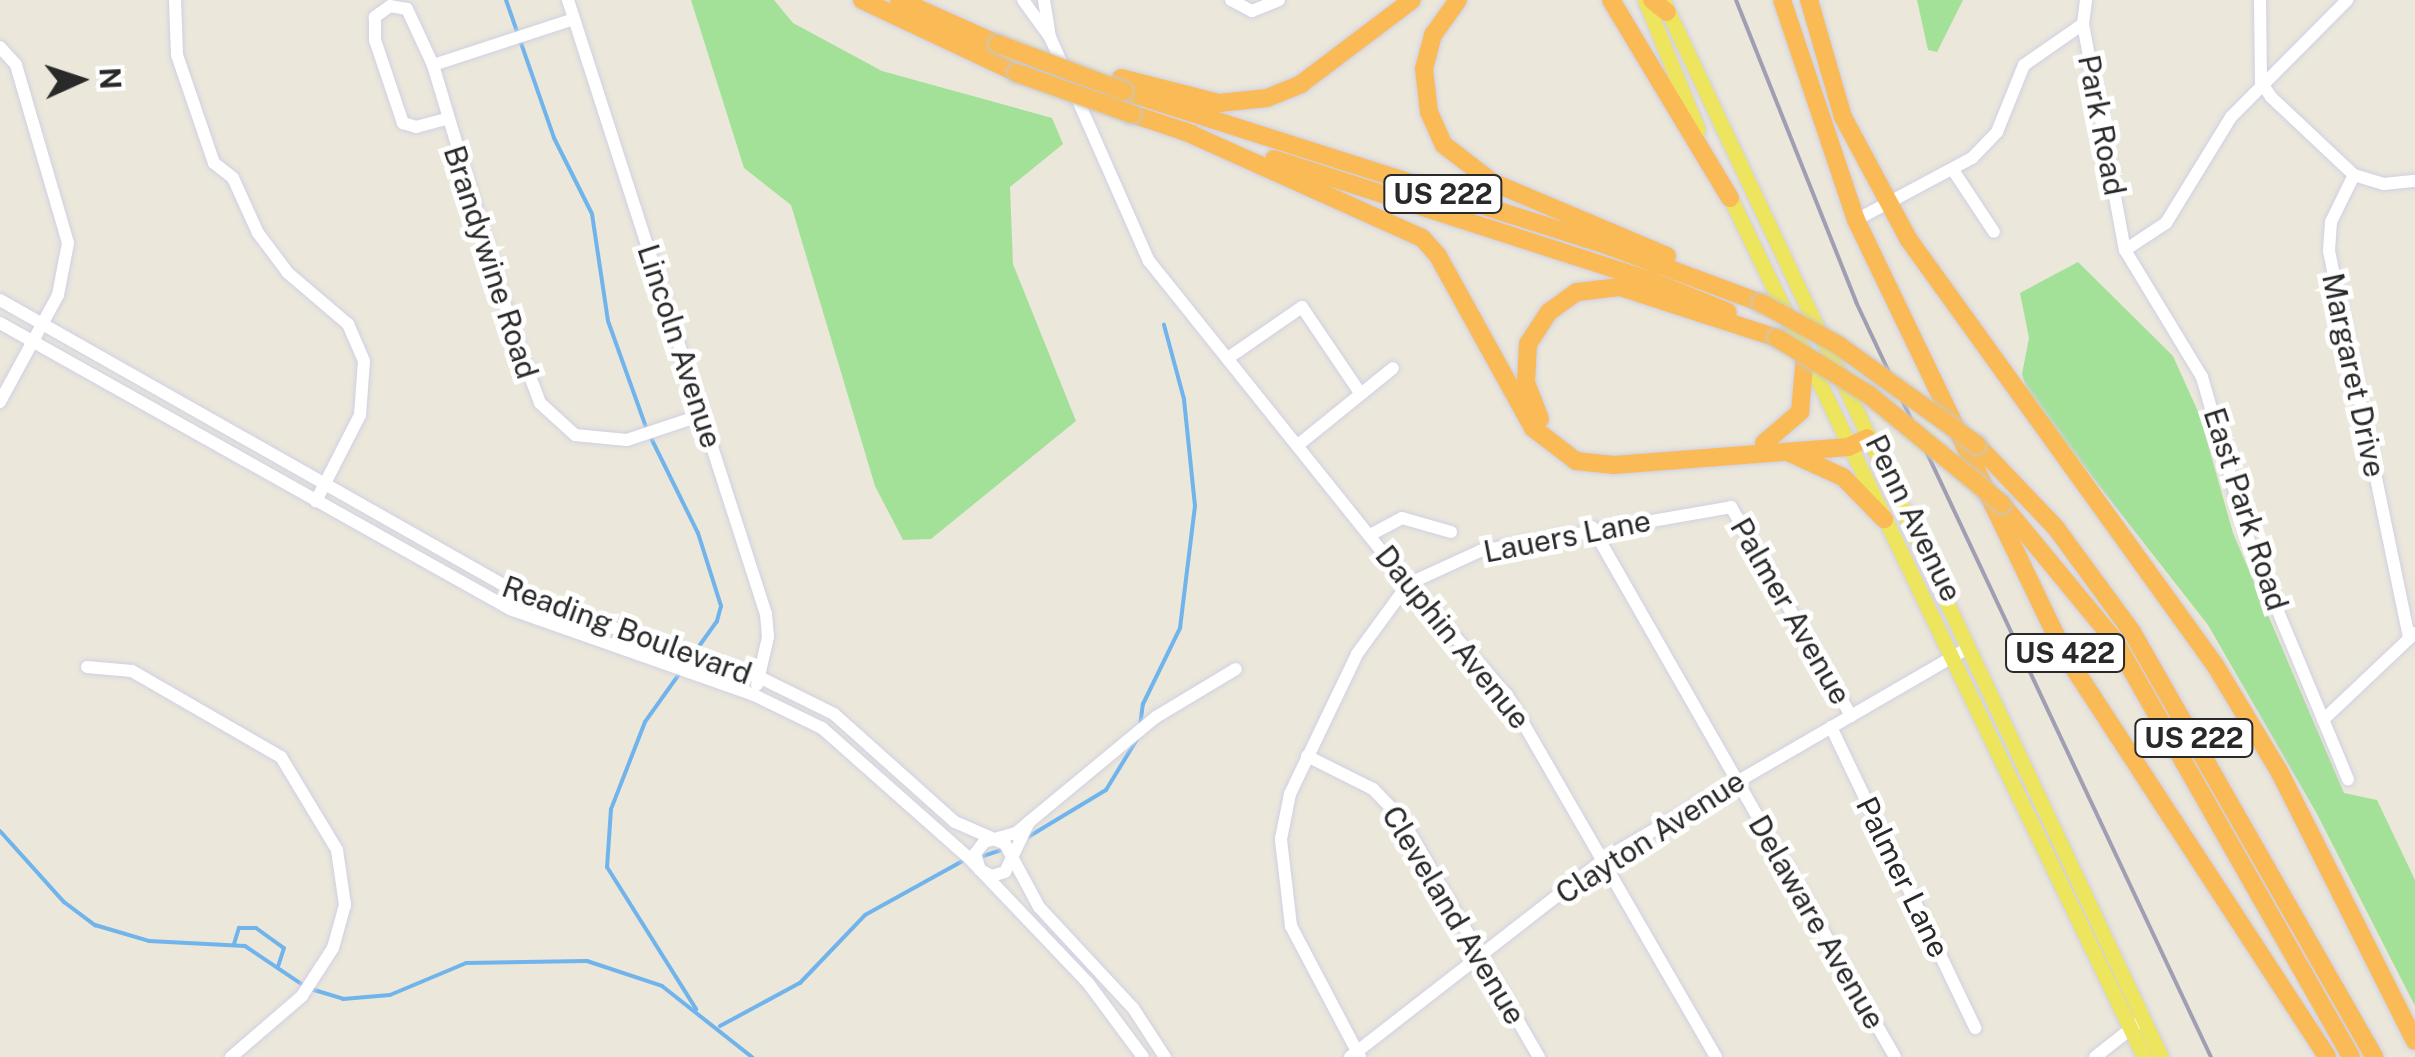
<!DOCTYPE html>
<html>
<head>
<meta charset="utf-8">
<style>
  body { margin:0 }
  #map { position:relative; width:2415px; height:1057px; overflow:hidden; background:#ebe7db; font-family:"Public Sans",sans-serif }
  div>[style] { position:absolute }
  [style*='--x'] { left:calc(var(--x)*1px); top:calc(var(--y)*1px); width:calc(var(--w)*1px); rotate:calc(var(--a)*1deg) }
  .green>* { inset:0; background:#a4e198 }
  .stream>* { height:4px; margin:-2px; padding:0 2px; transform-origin:2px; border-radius:2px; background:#70b4eb }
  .roads { filter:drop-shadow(0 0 2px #d0d0e2) drop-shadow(0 0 2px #d0d0e2) }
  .minor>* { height:12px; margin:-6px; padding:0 6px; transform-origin:6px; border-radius:6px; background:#fff }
  .major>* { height:15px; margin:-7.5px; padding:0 7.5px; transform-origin:7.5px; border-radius:7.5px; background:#ede55e }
  .highway>* { height:18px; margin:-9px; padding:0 9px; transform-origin:9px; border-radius:9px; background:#fabb57 }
  .rail>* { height:4px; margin:-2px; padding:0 2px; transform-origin:2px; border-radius:2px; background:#9f9eb3 }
  .bridges { filter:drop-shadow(0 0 2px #c7c7c7) drop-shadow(0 0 2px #c7c7c7) }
  .highway-bridge>* { height:18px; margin:-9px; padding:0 9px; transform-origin:9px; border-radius:9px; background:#fabb57 }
  span { translate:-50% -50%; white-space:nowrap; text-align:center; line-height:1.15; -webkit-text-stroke:10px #fff; paint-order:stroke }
  .shield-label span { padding:2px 8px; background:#fff; border:2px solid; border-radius:8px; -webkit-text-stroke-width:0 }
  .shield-label { font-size:28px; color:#292929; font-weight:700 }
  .street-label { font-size:30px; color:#292929 }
  .north { position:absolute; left:30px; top:30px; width:100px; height:100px; -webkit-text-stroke:8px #fff; paint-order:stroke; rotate:87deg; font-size:28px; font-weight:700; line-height:40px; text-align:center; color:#292929 }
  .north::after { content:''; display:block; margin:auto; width:35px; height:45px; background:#292929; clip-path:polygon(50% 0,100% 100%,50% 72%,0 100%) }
</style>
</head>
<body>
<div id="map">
  <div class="green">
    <div style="clip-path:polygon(691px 0,774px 0,793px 23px,882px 71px,1052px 118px,1063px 144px,1010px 187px,1013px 264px,1076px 421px,931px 539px,903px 540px,875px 486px,791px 205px,744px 168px)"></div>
    <div style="clip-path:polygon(1917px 0,1963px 0,1937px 52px,1928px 50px)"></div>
    <div style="clip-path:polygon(2078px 262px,2173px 356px,2200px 416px,2233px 533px,2344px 793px,2377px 800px,2415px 880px,2415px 1006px,2317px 814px,2208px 625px,2028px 395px,2022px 374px,2029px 338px,2020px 293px)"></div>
  </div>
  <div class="stream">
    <div style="--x:506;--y:0;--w:146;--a:70.8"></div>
    <div style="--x:554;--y:138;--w:85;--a:63.4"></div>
    <div style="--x:592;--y:214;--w:108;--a:81.5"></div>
    <div style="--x:608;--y:321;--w:113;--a:70.3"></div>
    <div style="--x:650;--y:436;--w:108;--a:63.7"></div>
    <div style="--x:698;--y:533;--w:77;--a:72.5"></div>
    <div style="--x:721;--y:606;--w:16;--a:105"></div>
    <div style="--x:717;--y:621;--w:124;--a:125.5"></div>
    <div style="--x:645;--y:722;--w:93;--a:111.3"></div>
    <div style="--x:611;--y:809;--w:58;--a:93.9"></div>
    <div style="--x:607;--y:867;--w:168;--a:57.9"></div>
    <div style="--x:1140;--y:727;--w:23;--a:-83"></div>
    <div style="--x:1143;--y:704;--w:85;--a:-64"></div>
    <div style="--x:1180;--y:628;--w:123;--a:-83"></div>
    <div style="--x:1195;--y:506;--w:108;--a:-95.9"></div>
    <div style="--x:1184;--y:399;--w:77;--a:-105.1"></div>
    <div style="--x:0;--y:831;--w:96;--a:48"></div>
    <div style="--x:64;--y:902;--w:39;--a:37"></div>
    <div style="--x:95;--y:925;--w:56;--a:16.5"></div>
    <div style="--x:149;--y:941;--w:96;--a:3"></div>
    <div style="--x:245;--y:946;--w:70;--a:33.9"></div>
    <div style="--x:1028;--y:837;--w:91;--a:-31.1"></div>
    <div style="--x:1106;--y:790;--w:63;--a:-58.6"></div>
    <div style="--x:977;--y:858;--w:26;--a:-18"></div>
    <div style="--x:234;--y:944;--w:17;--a:-73"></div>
    <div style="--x:239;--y:928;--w:17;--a:0"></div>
    <div style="--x:256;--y:928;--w:34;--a:36"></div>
    <div style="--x:284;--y:948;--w:20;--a:108"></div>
    <div style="--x:311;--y:989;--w:34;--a:17"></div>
    <div style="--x:343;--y:999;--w:47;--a:-4.9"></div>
    <div style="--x:390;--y:995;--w:82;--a:-22.8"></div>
    <div style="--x:466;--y:963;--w:121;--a:-0.9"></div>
    <div style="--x:587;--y:961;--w:79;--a:18.4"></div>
    <div style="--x:662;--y:986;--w:115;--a:38.3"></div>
    <div style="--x:720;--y:1026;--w:91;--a:-28.3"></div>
    <div style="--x:800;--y:983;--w:94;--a:-46.3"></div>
    <div style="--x:865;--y:915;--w:112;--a:-28.9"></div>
  </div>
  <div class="roads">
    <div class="minor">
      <div style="--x:175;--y:0;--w:55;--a:87.9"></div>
      <div style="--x:177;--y:55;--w:114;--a:71.1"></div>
      <div style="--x:214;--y:163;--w:24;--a:38"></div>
      <div style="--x:233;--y:178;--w:60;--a:65.6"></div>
      <div style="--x:258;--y:233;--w:50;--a:53.1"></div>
      <div style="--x:288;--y:273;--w:79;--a:40.4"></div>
      <div style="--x:348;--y:324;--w:40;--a:66.6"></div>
      <div style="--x:364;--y:361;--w:54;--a:94.2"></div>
      <div style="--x:360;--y:415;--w:97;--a:117.1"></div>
      <div style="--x:568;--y:0;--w:645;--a:72.13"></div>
      <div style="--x:766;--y:614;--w:23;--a:85"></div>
      <div style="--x:768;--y:637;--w:49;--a:102.9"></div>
      <div style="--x:1023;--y:0;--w:46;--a:53.9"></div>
      <div style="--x:1044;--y:0;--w:37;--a:81"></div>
      <div style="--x:1050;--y:37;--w:245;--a:66.2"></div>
      <div style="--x:1149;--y:261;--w:414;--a:51.3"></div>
      <div style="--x:1408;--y:584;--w:149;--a:48.3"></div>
      <div style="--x:1507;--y:695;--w:418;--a:60"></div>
      <div style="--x:1231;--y:0;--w:24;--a:28"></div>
      <div style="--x:1252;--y:11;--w:29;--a:-22"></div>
      <div style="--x:2086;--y:0;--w:24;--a:97"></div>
      <div style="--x:2083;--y:24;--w:230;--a:79.5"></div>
      <div style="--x:2125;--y:250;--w:149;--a:58.8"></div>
      <div style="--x:2202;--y:377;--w:174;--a:74"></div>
      <div style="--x:2250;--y:544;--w:255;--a:67.4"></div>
      <div style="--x:2260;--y:0;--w:82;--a:89.3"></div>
      <div style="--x:2261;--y:82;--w:18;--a:56"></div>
      <div style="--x:2271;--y:97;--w:114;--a:43.2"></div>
      <div style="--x:2354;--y:175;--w:31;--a:17"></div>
      <div style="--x:2384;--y:184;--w:31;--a:-6"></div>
      <div style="--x:574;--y:19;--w:148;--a:161.9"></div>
      <div style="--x:433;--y:65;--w:278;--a:73.3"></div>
      <div style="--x:513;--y:331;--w:77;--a:69.4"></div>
      <div style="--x:540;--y:403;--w:47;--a:42.4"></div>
      <div style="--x:575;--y:435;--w:52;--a:5.5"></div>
      <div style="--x:627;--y:440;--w:79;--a:-18.4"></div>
      <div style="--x:0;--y:47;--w:24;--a:48"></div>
      <div style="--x:16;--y:65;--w:185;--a:73.7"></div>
      <div style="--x:68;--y:243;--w:53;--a:100.9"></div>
      <div style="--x:58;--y:295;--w:122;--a:118.5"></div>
      <div style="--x:433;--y:65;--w:62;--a:-114.9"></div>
      <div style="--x:407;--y:9;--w:17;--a:-170"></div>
      <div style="--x:390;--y:6;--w:19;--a:144"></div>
      <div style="--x:375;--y:17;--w:23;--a:90"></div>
      <div style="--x:375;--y:40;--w:88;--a:71.4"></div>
      <div style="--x:403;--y:123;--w:14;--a:17"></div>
      <div style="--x:416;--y:127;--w:30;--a:-15"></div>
      <div style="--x:1953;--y:170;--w:74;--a:56.5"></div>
      <div style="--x:2354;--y:175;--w:52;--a:116.1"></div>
      <div style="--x:2331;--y:222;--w:29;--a:94"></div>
      <div style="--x:2329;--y:251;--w:395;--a:78.3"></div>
      <div style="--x:1856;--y:220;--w:132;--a:-28.1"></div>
      <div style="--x:1972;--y:158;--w:36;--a:-46"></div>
      <div style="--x:1997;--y:132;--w:72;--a:-68.1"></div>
      <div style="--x:2024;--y:65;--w:72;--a:-34.8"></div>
      <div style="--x:2125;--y:250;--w:49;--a:-33.4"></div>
      <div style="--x:2166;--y:223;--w:124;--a:-58.5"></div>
      <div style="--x:2231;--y:117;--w:165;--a:-45.2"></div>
      <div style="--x:0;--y:300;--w:607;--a:29.52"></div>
      <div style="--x:528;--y:599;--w:244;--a:18.7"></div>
      <div style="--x:759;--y:677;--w:84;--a:26.3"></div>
      <div style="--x:834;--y:714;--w:162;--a:41.8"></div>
      <div style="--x:955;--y:822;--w:55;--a:23.7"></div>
      <div style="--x:1005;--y:844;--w:72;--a:61.6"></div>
      <div style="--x:1039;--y:907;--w:138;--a:47.1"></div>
      <div style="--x:1133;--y:1008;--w:59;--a:56.9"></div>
      <div style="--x:0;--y:323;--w:585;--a:29.28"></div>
      <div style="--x:510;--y:609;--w:259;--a:19.4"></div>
      <div style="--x:754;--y:695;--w:76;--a:25.9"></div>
      <div style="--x:822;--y:728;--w:198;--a:41.5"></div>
      <div style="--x:970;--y:859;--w:171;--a:46.4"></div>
      <div style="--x:1088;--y:983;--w:92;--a:53.4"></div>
      <div style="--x:1228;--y:358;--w:90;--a:-34.6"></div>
      <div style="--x:1302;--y:307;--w:104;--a:56"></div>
      <div style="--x:1298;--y:445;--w:122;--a:-39"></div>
      <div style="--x:1592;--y:527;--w:610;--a:60.24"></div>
      <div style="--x:1370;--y:535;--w:36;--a:-28"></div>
      <div style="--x:1402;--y:518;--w:51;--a:15.9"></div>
      <div style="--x:87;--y:667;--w:45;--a:5.1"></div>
      <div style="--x:132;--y:671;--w:172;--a:30"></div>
      <div style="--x:281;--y:757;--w:109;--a:58.9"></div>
      <div style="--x:337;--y:850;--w:56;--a:81.7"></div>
      <div style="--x:345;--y:905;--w:45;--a:105.6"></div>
      <div style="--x:333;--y:948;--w:57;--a:122.9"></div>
      <div style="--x:302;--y:996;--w:94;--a:139.3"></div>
      <div style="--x:2323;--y:720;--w:127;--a:-43.4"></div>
      <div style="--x:1831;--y:727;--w:334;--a:64.4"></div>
      <div style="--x:1307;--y:756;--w:74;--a:26.6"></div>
      <div style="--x:1373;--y:789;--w:42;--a:46"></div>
      <div style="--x:1402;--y:819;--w:275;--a:60.1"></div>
      <div style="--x:1029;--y:822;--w:55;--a:115.6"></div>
      <div style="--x:1005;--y:872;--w:14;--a:163"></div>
      <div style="--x:992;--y:876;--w:13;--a:-153"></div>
      <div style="--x:980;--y:870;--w:17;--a:-107"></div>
      <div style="--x:975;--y:854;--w:15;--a:-53"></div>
      <div style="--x:984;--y:842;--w:33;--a:-16"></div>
      <div style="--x:1016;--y:833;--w:17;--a:-40"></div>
      <div style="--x:1029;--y:822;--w:165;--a:-39.6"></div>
      <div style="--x:1156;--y:717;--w:93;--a:-31"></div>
      <div style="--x:1350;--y:1057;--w:322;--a:-37.9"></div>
      <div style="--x:1604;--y:859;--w:422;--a:-30.1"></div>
      <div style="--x:1360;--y:1057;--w:148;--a:-117.8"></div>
      <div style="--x:1291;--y:926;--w:88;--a:-96.6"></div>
      <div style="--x:1281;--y:839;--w:46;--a:-78.7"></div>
      <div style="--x:1290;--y:794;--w:155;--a:-64.4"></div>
      <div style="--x:1357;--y:654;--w:87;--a:-53.9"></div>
      <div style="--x:1408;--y:584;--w:79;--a:-24.6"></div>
      <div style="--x:1480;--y:551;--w:255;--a:-9.9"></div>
      <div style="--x:1731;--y:507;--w:241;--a:60.1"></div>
      <div style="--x:2095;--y:1057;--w:53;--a:-38.2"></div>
    </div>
    <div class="major">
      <div style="--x:1645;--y:0;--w:140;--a:67.8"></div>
      <div style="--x:1664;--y:3;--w:1165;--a:64.75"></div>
      <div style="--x:1725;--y:187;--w:966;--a:64.28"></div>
    </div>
    <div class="highway">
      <div style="--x:862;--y:0;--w:171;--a:25.2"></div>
      <div style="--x:899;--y:0;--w:108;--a:24"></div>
      <div style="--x:1458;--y:0;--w:43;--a:125.5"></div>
      <div style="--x:1433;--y:35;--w:35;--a:105"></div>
      <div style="--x:1424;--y:69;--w:43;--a:83.4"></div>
      <div style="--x:1429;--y:112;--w:36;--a:66"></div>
      <div style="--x:1444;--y:145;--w:61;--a:37.6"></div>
      <div style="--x:1492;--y:182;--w:190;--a:22.9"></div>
      <div style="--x:1611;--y:0;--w:231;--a:59"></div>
      <div style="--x:1652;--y:0;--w:19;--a:39"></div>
      <div style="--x:1782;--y:0;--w:232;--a:71.4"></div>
      <div style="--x:1856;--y:220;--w:484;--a:64.3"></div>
      <div style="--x:2066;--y:656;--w:478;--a:56.9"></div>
      <div style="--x:1809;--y:0;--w:122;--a:73.8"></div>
      <div style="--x:1843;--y:117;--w:140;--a:61.8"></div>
      <div style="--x:1909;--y:240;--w:524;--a:54.25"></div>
      <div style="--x:2215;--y:665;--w:124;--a:58.9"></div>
      <div style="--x:2279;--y:771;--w:302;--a:63.3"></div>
      <div style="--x:1121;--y:78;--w:101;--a:14.3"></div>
      <div style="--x:1219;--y:103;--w:48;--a:-5.9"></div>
      <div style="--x:1267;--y:98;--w:37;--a:-22"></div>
      <div style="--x:1301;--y:84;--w:139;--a:-37.1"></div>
      <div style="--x:1123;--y:91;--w:507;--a:17.68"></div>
      <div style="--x:1606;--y:245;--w:165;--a:20.5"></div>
      <div style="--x:1132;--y:114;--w:63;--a:18.4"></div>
      <div style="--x:1184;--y:131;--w:261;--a:24.2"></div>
      <div style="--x:1422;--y:238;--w:24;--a:48"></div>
      <div style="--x:1438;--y:256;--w:196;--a:61.1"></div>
      <div style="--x:1533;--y:428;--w:54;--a:37.5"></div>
      <div style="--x:1576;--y:461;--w:38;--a:6"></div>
      <div style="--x:1614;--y:465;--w:235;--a:-4.4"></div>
      <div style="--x:1848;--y:447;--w:21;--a:-25"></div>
      <div style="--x:1274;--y:159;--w:391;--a:17.9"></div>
      <div style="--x:1646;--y:279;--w:88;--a:21.9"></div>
      <div style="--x:1540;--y:419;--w:40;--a:-111"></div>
      <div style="--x:1526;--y:382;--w:38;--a:-87"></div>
      <div style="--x:1528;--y:344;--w:38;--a:-57"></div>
      <div style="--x:1549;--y:312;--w:34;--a:-36"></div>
      <div style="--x:1577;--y:292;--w:43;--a:-6.6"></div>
      <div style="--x:1620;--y:287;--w:165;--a:18"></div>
      <div style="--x:1764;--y:443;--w:48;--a:-40.7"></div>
      <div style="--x:1800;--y:412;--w:57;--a:-85"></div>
      <div style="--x:1977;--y:445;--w:115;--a:46.4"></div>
      <div style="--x:2056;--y:528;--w:129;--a:53.8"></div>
      <div style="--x:2132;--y:632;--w:489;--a:60.3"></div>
      <div style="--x:1790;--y:453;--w:58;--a:24.4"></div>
      <div style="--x:1843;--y:477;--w:59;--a:45.7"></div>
      <div style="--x:2002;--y:504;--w:178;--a:50.5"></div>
      <div style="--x:2115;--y:641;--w:478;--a:60.4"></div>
    </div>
  </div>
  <div class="rail">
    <div style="--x:1736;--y:0;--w:325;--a:68.3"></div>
    <div style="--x:1856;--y:302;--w:834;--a:64.82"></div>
  </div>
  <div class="bridges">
    <div class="highway-bridge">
      <div style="--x:998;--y:44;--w:134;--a:20.6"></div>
      <div style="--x:1017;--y:73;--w:122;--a:19.6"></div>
      <div style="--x:1761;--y:303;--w:88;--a:28.6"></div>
      <div style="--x:1838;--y:345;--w:171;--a:35.7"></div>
      <div style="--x:1777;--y:338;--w:107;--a:31.6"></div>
      <div style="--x:1868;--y:394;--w:173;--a:39.4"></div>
    </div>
  </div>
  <div class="shield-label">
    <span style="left:1443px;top:194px">US 222</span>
    <span style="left:2065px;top:653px">US 422</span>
    <span style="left:2194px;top:738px">US 222</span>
  </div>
  <div class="street-label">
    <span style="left:2102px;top:125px;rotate:79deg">Park Road</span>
    <span style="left:491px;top:262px;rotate:72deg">Brandywine Road</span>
    <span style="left:680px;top:346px;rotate:72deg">Lincoln Avenue</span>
    <span style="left:2354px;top:375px;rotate:78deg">Margaret Drive</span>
    <span style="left:2246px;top:509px;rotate:72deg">East Park Road</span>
    <span style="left:1914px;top:518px;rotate:64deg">Penn Avenue</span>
    <span style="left:1567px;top:536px;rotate:-11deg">Lauers Lane</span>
    <span style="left:1791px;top:611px;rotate:60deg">Palmer Avenue</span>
    <span style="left:627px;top:630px;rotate:20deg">Reading Boulevard</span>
    <span style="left:1453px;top:637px;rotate:51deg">Dauphin Avenue</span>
    <span style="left:1650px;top:837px;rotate:-33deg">Clayton Avenue</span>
    <span style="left:1903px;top:877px;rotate:64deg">Palmer Lane</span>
    <span style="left:1454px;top:915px;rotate:59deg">Cleveland Avenue</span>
    <span style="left:1817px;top:922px;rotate:60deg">Delaware Avenue</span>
  </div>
  <div class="north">N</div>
</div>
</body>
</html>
